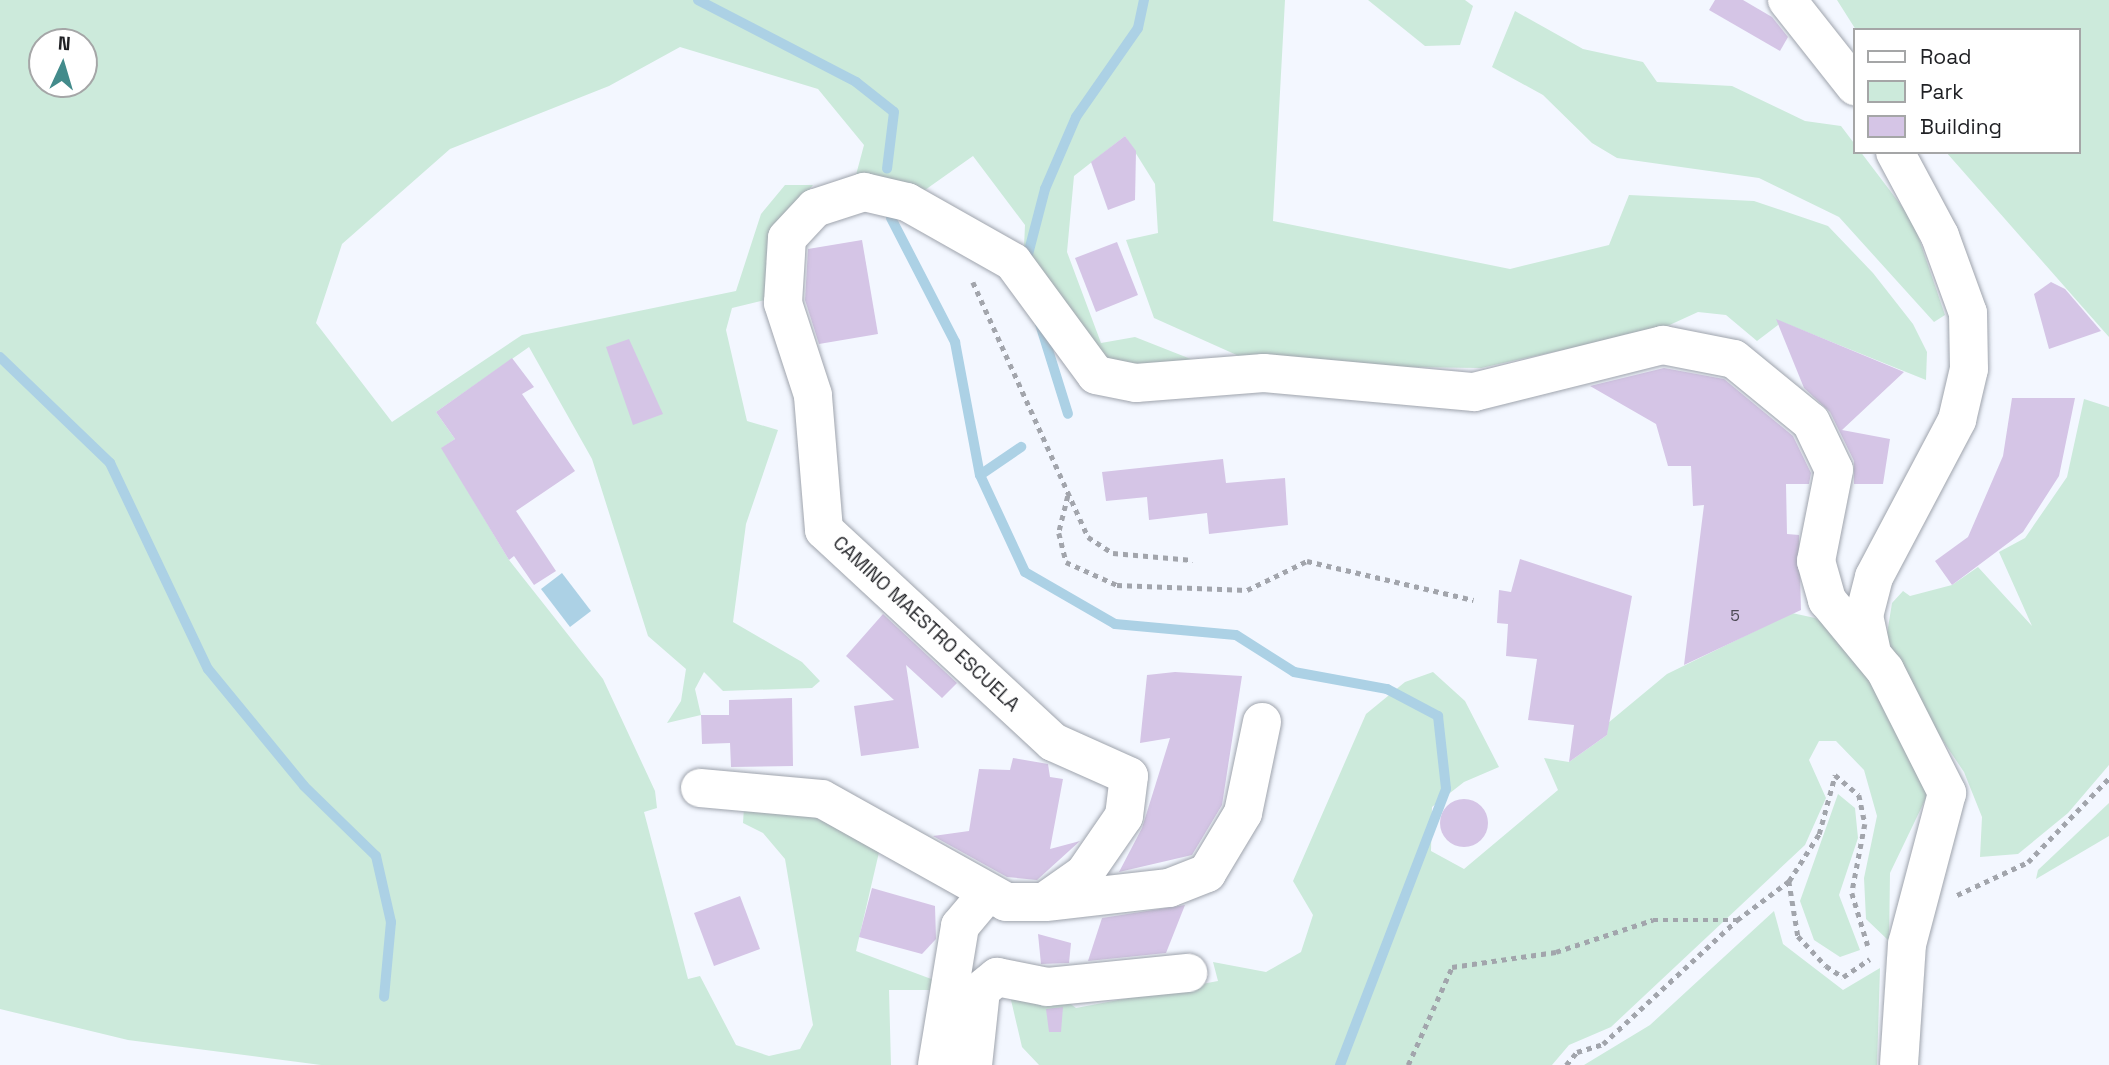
<!DOCTYPE html>
<html>
<head>
<meta charset="utf-8">
<style>
  body { margin:0 }
  #map { position:relative; width:2109px; height:1065px; overflow:hidden; background:#f3f7ff; font-family:"Space Grotesk",sans-serif }
  div>[style] { position:absolute }
  [style*='--x'] { left:calc(var(--x)*1px); top:calc(var(--y)*1px); width:calc(var(--w)*1px); rotate:calc(var(--a)*1deg) }
  .green>* { inset:0; background:#cceadb }
  .water>* { inset:0; background:#acd1e5 }
  .stream>* { height:10px; margin:-5px; padding:0 5px; transform-origin:5px; border-radius:5px; background:#acd1e5 }
  .building>* { inset:0; background:#d5c5e6 }
  .round { border-radius:50% }
  .path>* { height:4.5px; margin-top:-2.25px; transform-origin:0; background:repeating-linear-gradient(90deg,#a2a5ac 0 5px,transparent 0 10px) }
  .roads { filter:drop-shadow(0 0 2px #9fa4ad) drop-shadow(0 0 2px #9fa4ad) }
  .minor>* { height:38px; margin:-19px; padding:0 19px; transform-origin:19px; border-radius:19px; background:#fff }
  span { translate:-50% -50%; white-space:nowrap; text-align:center; line-height:1.15; -webkit-text-stroke:5px #fff; paint-order:stroke }
  .number-label { font-size:16px; color:#4c4954 }
  .number-label span { -webkit-text-stroke-width:0 }
  .street-label { font-size:19px; color:#1f2024 }
  .legend { position:absolute; left:1853px; top:28px; width:228px; height:126px; box-sizing:border-box; background:#fff; border:2px solid #a5a6a7; margin:0; padding:9px 12px; list-style:none; font-size:21px; color:#1f2024 }
  .legend li { display:flex; align-items:center; gap:14px; height:35px }
  .legend b { width:35px; border:2px solid #a5a6a7 }
  .north { position:absolute; left:28px; top:28px; width:70px; height:70px; box-sizing:border-box; background:#fff; border:2px solid #a5a6a7; border-radius:50%; rotate:4deg; font-size:19px; font-weight:700; line-height:28px; text-align:center; color:#1f2024 }
  .north::after { content:''; display:block; margin:auto; width:24px; height:32px; background:#438b8b; clip-path:polygon(50% 0,100% 100%,50% 72%,0 100%) }
</style>
</head>
<body>
<div id="map">
  <div class="green">
    <div style="clip-path:polygon(evenodd,0 0,1285px 0,1273px 221px,1510px 269px,1609px 245px,1629px 195px,1754px 201px,1828px 226px,1873px 273px,1913px 324px,1927px 352px,1926px 380px,1782px 322px,1757px 341px,1726px 315px,1698px 312px,1663px 328px,1481px 368px,1259px 365px,1154px 318px,1126px 240px,1158px 233px,1155px 184px,1125px 136px,1074px 176px,1067px 252px,1101px 343px,1135px 337px,1211px 367px,1147px 374px,1098px 360px,1024px 247px,1025px 225px,973px 156px,925px 190px,856px 175px,864px 145px,818px 89px,680px 47px,609px 86px,450px 149px,342px 244px,316px 323px,392px 422px,522px 335px,736px 291px,761px 214px,785px 185px,813px 185px,790px 214px,769px 299px,732px 308px,726px 330px,747px 421px,778px 430px,746px 524px,733px 622px,802px 662px,820px 681px,812px 688px,723px 691px,704px 672px,695px 689px,701px 715px,667px 723px,681px 701px,686px 669px,648px 636px,592px 459px,529px 347px,436px 412px,455px 439px,442px 448px,509px 560px,603px 679px,655px 791px,657px 808px,644px 812px,688px 979px,700px 976px,736px 1045px,769px 1056px,800px 1049px,813px 1025px,785px 859px,763px 833px,743px 823px,744px 807px,814px 817px,880px 848px,856px 951px,934px 980px,933px 990px,889px 990px,891px 1065px,321px 1065px,128px 1040px,0 1009px,0 0,42px 42px,84px 42px,84px 84px,42px 84px,42px 42px)"></div>
    <div style="clip-path:polygon(1368px 0,1465px 0,1473px 6px,1460px 45px,1425px 46px)"></div>
    <div style="clip-path:polygon(1837px 0,2109px 0,2109px 337px,1946px 152px,2079px 152px,2079px 30px,1856px 30px)"></div>
    <div style="clip-path:polygon(1515px 11px,1583px 49px,1643px 62px,1657px 82px,1732px 86px,1805px 121px,1841px 126px,1913px 221px,1945px 315px,1934px 322px,1839px 217px,1759px 178px,1617px 158px,1592px 143px,1543px 95px,1492px 67px)"></div>
    <div style="clip-path:polygon(2084px 399px,2109px 407px,2109px 765px,2068px 813px,2018px 854px,1980px 857px,1982px 817px,1964px 772px,1896px 671px,1887px 634px,1892px 603px,1903px 591px,1910px 596px,1952px 585px,1978px 567px,2032px 626px,1999px 552px,2025px 538px,2067px 477px)"></div>
    <div style="clip-path:polygon(1792px 613px,1815px 618px,1849px 638px,1926px 766px,1927px 796px,1890px 873px,1889px 941px,1866px 919px,1864px 878px,1877px 816px,1864px 770px,1836px 741px,1819px 741px,1809px 760px,1826px 798px,1805px 845px,1611px 1027px,1569px 1045px,1552px 1065px,1039px 1065px,1022px 1047px,1011px 1000px,1036px 992px,1055px 992px,1076px 1008px,1218px 981px,1213px 962px,1266px 972px,1301px 952px,1313px 915px,1293px 881px,1366px 714px,1405px 682px,1433px 672px,1465px 701px,1499px 767px,1464px 782px,1432px 807px,1431px 851px,1464px 869px,1558px 790px,1544px 758px,1569px 762px,1607px 735px,1608px 723px,1667px 674px)"></div>
    <div style="clip-path:polygon(1838px 794px,1855px 808px,1858px 838px,1839px 895px,1860px 950px,1840px 957px,1814px 940px,1800px 901px)"></div>
    <div style="clip-path:polygon(2109px 803px,2109px 836px,2036px 879px,2038px 870px)"></div>
    <div style="clip-path:polygon(1774px 911px,1783px 944px,1843px 990px,1880px 968px,1877px 1065px,1584px 1065px,1650px 1025px)"></div>
  </div>
  <div class="water">
    <div style="clip-path:polygon(562px 573px,591px 611px,570px 627px,541px 589px)"></div>
  </div>
  <div class="stream">
    <div style="--x:698;--y:0;--w:178;--a:27.4"></div>
    <div style="--x:856;--y:82;--w:48;--a:38.3"></div>
    <div style="--x:894;--y:112;--w:57;--a:97"></div>
    <div style="--x:891;--y:218;--w:140;--a:62.7"></div>
    <div style="--x:955;--y:342;--w:135;--a:79.4"></div>
    <div style="--x:980;--y:475;--w:107;--a:65.1"></div>
    <div style="--x:1025;--y:572;--w:104;--a:30"></div>
    <div style="--x:1115;--y:624;--w:121;--a:5.2"></div>
    <div style="--x:1236;--y:635;--w:69;--a:32.5"></div>
    <div style="--x:1294;--y:672;--w:95;--a:10.4"></div>
    <div style="--x:1387;--y:689;--w:58;--a:27.9"></div>
    <div style="--x:1438;--y:716;--w:73;--a:83.7"></div>
    <div style="--x:1446;--y:789;--w:296;--a:111"></div>
    <div style="--x:1025;--y:266;--w:80;--a:-75.4"></div>
    <div style="--x:1045;--y:189;--w:78;--a:-66.7"></div>
    <div style="--x:1076;--y:117;--w:108;--a:-55.1"></div>
    <div style="--x:1138;--y:28;--w:29;--a:-78"></div>
    <div style="--x:1040;--y:324;--w:94;--a:72.7"></div>
    <div style="--x:0;--y:357;--w:153;--a:43.9"></div>
    <div style="--x:110;--y:463;--w:228;--a:64.6"></div>
    <div style="--x:208;--y:669;--w:151;--a:50.6"></div>
    <div style="--x:304;--y:786;--w:100;--a:44.2"></div>
    <div style="--x:376;--y:856;--w:68;--a:77.2"></div>
    <div style="--x:391;--y:922;--w:75;--a:95.3"></div>
    <div style="--x:980;--y:475;--w:50;--a:-34.3"></div>
  </div>
  <div class="building">
    <div style="clip-path:polygon(1715px 0,1743px 0,1772px 17px,1788px 37px,1780px 51px,1709px 10px)"></div>
    <div style="clip-path:polygon(1125px 136px,1136px 151px,1135px 200px,1108px 210px,1091px 162px)"></div>
    <div style="clip-path:polygon(862px 240px,878px 334px,819px 344px,805px 300px,808px 249px)"></div>
    <div style="clip-path:polygon(1117px 242px,1138px 295px,1096px 312px,1075px 258px)"></div>
    <div style="clip-path:polygon(2051px 282px,2065px 289px,2101px 331px,2049px 349px,2034px 294px)"></div>
    <div style="clip-path:polygon(1776px 319px,1904px 372px,1842px 430px,1890px 439px,1883px 484px,1854px 484px,1854px 461px,1830px 412px,1804px 388px)"></div>
    <div style="clip-path:polygon(629px 339px,663px 414px,633px 425px,606px 347px)"></div>
    <div style="clip-path:polygon(512px 358px,534px 387px,522px 394px,575px 471px,516px 511px,556px 571px,534px 585px,514px 556px,509px 560px,441px 448px,455px 439px,436px 412px)"></div>
    <div style="clip-path:polygon(1664px 368px,1724px 379px,1793px 436px,1811px 473px,1809px 484px,1786px 484px,1787px 534px,1799px 535px,1801px 610px,1684px 665px,1704px 505px,1693px 506px,1691px 466px,1668px 466px,1656px 424px,1590px 386px)"></div>
    <div style="clip-path:polygon(2012px 398px,2075px 398px,2059px 476px,2023px 532px,1952px 585px,1935px 561px,1968px 537px,2003px 456px)"></div>
    <div style="clip-path:polygon(1223px 459px,1226px 483px,1285px 478px,1288px 525px,1209px 534px,1207px 513px,1149px 520px,1147px 497px,1106px 501px,1102px 472px)"></div>
    <div style="clip-path:polygon(1520px 559px,1632px 596px,1607px 735px,1569px 762px,1574px 725px,1528px 720px,1537px 659px,1506px 656px,1508px 624px,1497px 623px,1499px 590px,1511px 592px)"></div>
    <div style="clip-path:polygon(883px 614px,957px 683px,942px 698px,906px 665px,919px 748px,861px 756px,854px 706px,894px 700px,846px 656px)"></div>
    <div style="clip-path:polygon(1175px 672px,1242px 676px,1222px 805px,1192px 855px,1119px 872px,1142px 828px,1170px 738px,1140px 743px,1147px 675px)"></div>
    <div style="clip-path:polygon(792px 698px,793px 766px,731px 767px,730px 743px,702px 744px,701px 715px,729px 715px,729px 700px)"></div>
    <div style="clip-path:polygon(1013px 758px,1048px 764px,1050px 777px,1063px 779px,1050px 849px,1080px 841px,1037px 880px,1007px 877px,933px 836px,969px 831px,979px 769px,1010px 770px)"></div>
    <div class="round" style="left:1440px;top:799px;width:48px;height:48px"></div>
    <div style="clip-path:polygon(872px 888px,935px 906px,936px 939px,922px 954px,859px 937px)"></div>
    <div style="clip-path:polygon(740px 896px,760px 949px,714px 966px,694px 913px)"></div>
    <div style="clip-path:polygon(1185px 905px,1166px 953px,1088px 961px,1102px 918px)"></div>
    <div style="clip-path:polygon(1038px 934px,1071px 943px,1069px 963px,1041px 964px)"></div>
    <div style="clip-path:polygon(1063px 1007px,1061px 1032px,1049px 1032px,1046px 1009px)"></div>
  </div>
  <div class="path">
    <div style="--x:973;--y:282;--w:280;--a:65.7"></div>
    <div style="--x:1088;--y:537;--w:30;--a:33"></div>
    <div style="--x:1113;--y:553;--w:80;--a:5"></div>
    <div style="--x:1068;--y:496;--w:38;--a:104"></div>
    <div style="--x:1059;--y:533;--w:30;--a:76"></div>
    <div style="--x:1066;--y:562;--w:56;--a:24.3"></div>
    <div style="--x:1117;--y:585;--w:130;--a:2.2"></div>
    <div style="--x:1247;--y:590;--w:67;--a:-25.8"></div>
    <div style="--x:1307;--y:561;--w:171;--a:13.2"></div>
    <div style="--x:1789;--y:881;--w:56;--a:-57.4"></div>
    <div style="--x:1819;--y:834;--w:61;--a:-74.8"></div>
    <div style="--x:1835;--y:775;--w:31;--a:40"></div>
    <div style="--x:1859;--y:795;--w:30;--a:78"></div>
    <div style="--x:1865;--y:824;--w:70;--a:100.7"></div>
    <div style="--x:1852;--y:893;--w:55;--a:73.2"></div>
    <div style="--x:1957;--y:895;--w:78;--a:-24.9"></div>
    <div style="--x:2028;--y:862;--w:117;--a:-46"></div>
    <div style="--x:1408;--y:1065;--w:107;--a:-65.8"></div>
    <div style="--x:1452;--y:967;--w:105;--a:-8.2"></div>
    <div style="--x:1556;--y:952;--w:102;--a:-18.3"></div>
    <div style="--x:1653;--y:920;--w:83;--a:0"></div>
    <div style="--x:1566;--y:1065;--w:17;--a:-50"></div>
    <div style="--x:1577;--y:1052;--w:27;--a:-17"></div>
    <div style="--x:1603;--y:1044;--w:183;--a:-42.8"></div>
    <div style="--x:1737;--y:920;--w:65;--a:-36.9"></div>
    <div style="--x:1789;--y:881;--w:56;--a:80.7"></div>
    <div style="--x:1798;--y:936;--w:41;--a:47"></div>
    <div style="--x:1826;--y:966;--w:20;--a:33"></div>
    <div style="--x:1843;--y:977;--w:32;--a:-34"></div>
  </div>
  <div class="roads">
    <div class="minor">
      <div style="--x:1787;--y:0;--w:110;--a:51.7"></div>
      <div style="--x:1872;--y:653;--w:38;--a:-102"></div>
      <div style="--x:1864;--y:616;--w:40;--a:-75.6"></div>
      <div style="--x:1874;--y:577;--w:178;--a:-62.1"></div>
      <div style="--x:1957;--y:420;--w:52;--a:-76.8"></div>
      <div style="--x:1969;--y:369;--w:56;--a:-91"></div>
      <div style="--x:1968;--y:313;--w:82;--a:-110"></div>
      <div style="--x:1940;--y:236;--w:95;--a:-118.2"></div>
      <div style="--x:700;--y:788;--w:122;--a:5.2"></div>
      <div style="--x:822;--y:799;--w:211;--a:29.2"></div>
      <div style="--x:1006;--y:902;--w:38;--a:0"></div>
      <div style="--x:1044;--y:902;--w:49;--a:-35"></div>
      <div style="--x:1084;--y:874;--w:70;--a:-55.4"></div>
      <div style="--x:1124;--y:816;--w:40;--a:-82.9"></div>
      <div style="--x:1129;--y:776;--w:83;--a:-155.9"></div>
      <div style="--x:1053;--y:742;--w:312;--a:-137.2"></div>
      <div style="--x:824;--y:530;--w:135;--a:-94.7"></div>
      <div style="--x:813;--y:395;--w:97;--a:-108.1"></div>
      <div style="--x:783;--y:303;--w:65;--a:-86.5"></div>
      <div style="--x:787;--y:238;--w:41;--a:-47"></div>
      <div style="--x:815;--y:208;--w:52;--a:-18.1"></div>
      <div style="--x:864;--y:192;--w:44;--a:13.1"></div>
      <div style="--x:907;--y:202;--w:122;--a:29.5"></div>
      <div style="--x:1013;--y:262;--w:140;--a:53.7"></div>
      <div style="--x:1096;--y:375;--w:41;--a:11.3"></div>
      <div style="--x:1136;--y:383;--w:128;--a:-4.5"></div>
      <div style="--x:1264;--y:373;--w:211;--a:5.2"></div>
      <div style="--x:1474;--y:392;--w:195;--a:-14"></div>
      <div style="--x:1663;--y:345;--w:72;--a:11.2"></div>
      <div style="--x:1734;--y:359;--w:99;--a:39.3"></div>
      <div style="--x:1811;--y:422;--w:53;--a:64.4"></div>
      <div style="--x:1834;--y:470;--w:93;--a:101.2"></div>
      <div style="--x:1816;--y:561;--w:41;--a:74.2"></div>
      <div style="--x:1827;--y:600;--w:91;--a:50.4"></div>
      <div style="--x:1885;--y:670;--w:138;--a:63.2"></div>
      <div style="--x:1947;--y:793;--w:156;--a:104.8"></div>
      <div style="--x:1907;--y:944;--w:121;--a:93.8"></div>
      <div style="--x:1046;--y:902;--w:124;--a:-6.5"></div>
      <div style="--x:1169;--y:888;--w:41;--a:-21.5"></div>
      <div style="--x:1207;--y:873;--w:70;--a:-59"></div>
      <div style="--x:1243;--y:813;--w:93;--a:-78.2"></div>
      <div style="--x:937;--y:1065;--w:141;--a:-80.6"></div>
      <div style="--x:960;--y:926;--w:40;--a:-50"></div>
      <div style="--x:973;--y:1065;--w:75;--a:-83.9"></div>
      <div style="--x:981;--y:990;--w:21;--a:-39"></div>
      <div style="--x:997;--y:977;--w:51;--a:11.3"></div>
      <div style="--x:1047;--y:987;--w:142;--a:-5.7"></div>
    </div>
  </div>
  <div class="number-label">
    <span style="left:1735px;top:616px">5</span>
  </div>
  <div class="street-label">
    <span style="left:926px;top:624px;rotate:43deg">CAMINO MAESTRO ESCUELA</span>
  </div>
  <ul class="legend">
  <li><b style="height:9px;background:#fff"></b>Road</li>
  <li><b style="height:19px;background:#cceadb"></b>Park</li>
  <li><b style="height:19px;background:#d5c5e6"></b>Building</li>
  </ul>
  <div class="north">N</div>
</div>
</body>
</html>
